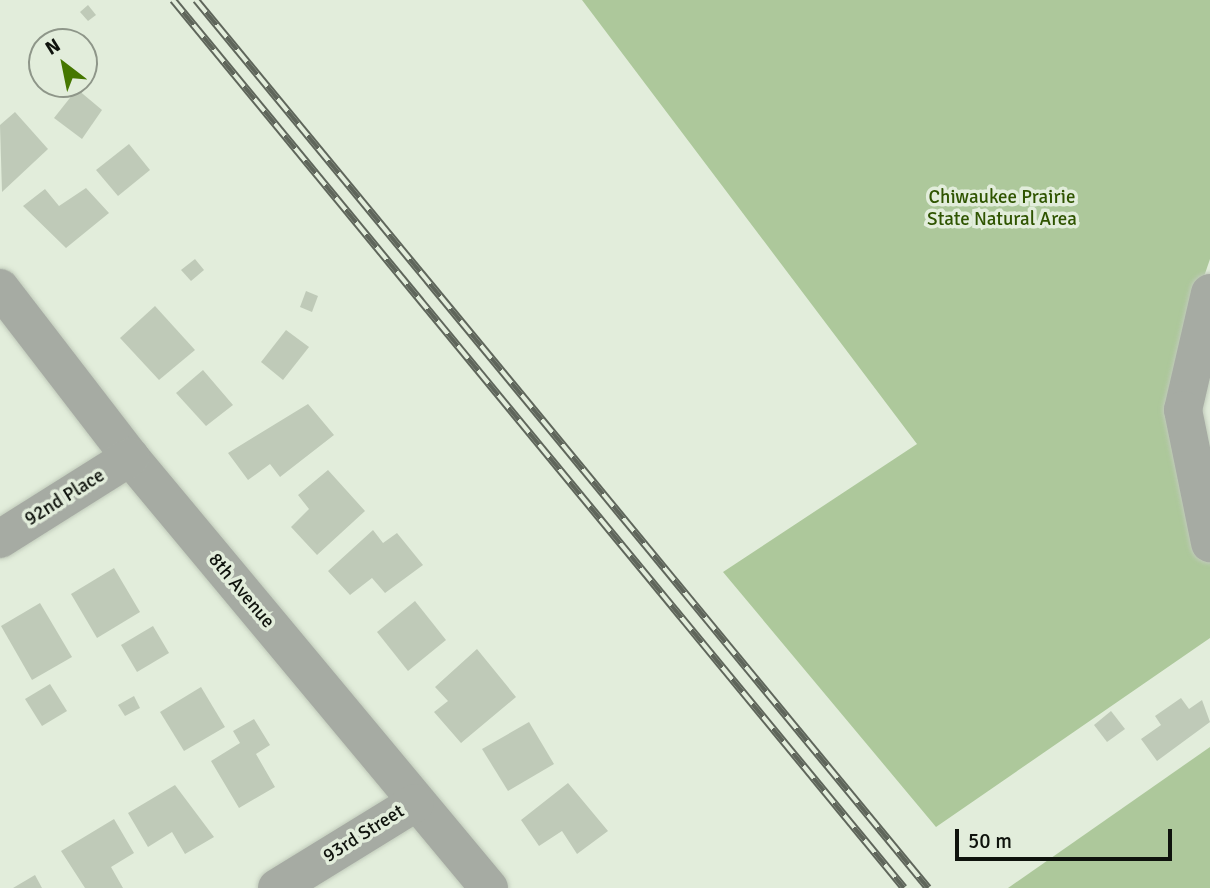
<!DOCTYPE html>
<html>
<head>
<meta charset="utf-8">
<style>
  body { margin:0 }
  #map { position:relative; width:1210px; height:888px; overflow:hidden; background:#e2eddb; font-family:Signika,sans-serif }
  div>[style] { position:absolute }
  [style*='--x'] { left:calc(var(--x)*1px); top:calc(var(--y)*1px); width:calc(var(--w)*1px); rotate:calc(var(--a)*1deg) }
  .green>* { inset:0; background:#adc89b }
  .building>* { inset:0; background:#bfcab8 }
  .roads { filter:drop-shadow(0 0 2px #c0caba) drop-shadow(0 0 2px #c0caba) }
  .minor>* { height:38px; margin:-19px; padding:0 19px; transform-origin:19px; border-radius:19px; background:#a6aba3 }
  .rail>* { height:8px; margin-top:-4px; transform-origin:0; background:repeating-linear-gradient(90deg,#e2eddb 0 16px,#5f665b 0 32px); box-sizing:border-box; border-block:2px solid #5f665b }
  span { translate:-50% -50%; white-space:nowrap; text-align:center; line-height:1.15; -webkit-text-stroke:7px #e2eddb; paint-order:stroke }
  .park-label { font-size:19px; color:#2f5401 }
  .street-label { font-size:19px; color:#0f130d }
  .north { position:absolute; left:28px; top:28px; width:70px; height:70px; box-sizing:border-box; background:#e2eddb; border:2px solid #8e9689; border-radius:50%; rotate:328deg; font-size:19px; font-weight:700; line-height:28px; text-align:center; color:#0f130d }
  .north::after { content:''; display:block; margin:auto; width:24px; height:32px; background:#457700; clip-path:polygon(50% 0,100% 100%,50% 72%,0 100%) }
  .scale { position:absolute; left:955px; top:829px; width:217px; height:32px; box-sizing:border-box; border:4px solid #0f130d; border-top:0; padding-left:9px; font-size:21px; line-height:24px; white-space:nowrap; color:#0f130d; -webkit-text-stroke:5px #e2eddb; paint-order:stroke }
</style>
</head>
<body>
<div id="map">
  <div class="green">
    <div style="clip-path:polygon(582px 0,1210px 0,1210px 259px,1182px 341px,1210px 547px,1210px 638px,936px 827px,723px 572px,917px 444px)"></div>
    <div style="clip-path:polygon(1210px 747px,1210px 888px,1008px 888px)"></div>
  </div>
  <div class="building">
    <div style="clip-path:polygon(88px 5px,96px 15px,88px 21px,80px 12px)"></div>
    <div style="clip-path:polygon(77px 89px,102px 110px,82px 139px,54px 118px)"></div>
    <div style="clip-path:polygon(15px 112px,48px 149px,2px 192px,0 125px)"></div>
    <div style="clip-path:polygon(129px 144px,150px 170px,118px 196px,96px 170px)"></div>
    <div style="clip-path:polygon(86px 188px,109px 213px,66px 248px,23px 206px,45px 189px,59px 206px)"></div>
    <div style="clip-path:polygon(195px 259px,204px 270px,191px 281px,181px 270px)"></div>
    <div style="clip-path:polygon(306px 291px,318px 296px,312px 312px,300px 307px)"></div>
    <div style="clip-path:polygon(155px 306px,195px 350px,159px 380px,120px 338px)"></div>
    <div style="clip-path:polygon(286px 330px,309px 347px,283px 380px,261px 362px)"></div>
    <div style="clip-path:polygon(203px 370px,233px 405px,206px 426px,176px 393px)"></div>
    <div style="clip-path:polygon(308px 404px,334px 435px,280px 477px,270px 464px,248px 480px,228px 453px)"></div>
    <div style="clip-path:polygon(328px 470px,365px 511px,317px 555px,291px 527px,309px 509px,298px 495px)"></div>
    <div style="clip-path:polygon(373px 530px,383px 543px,397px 533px,423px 565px,385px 593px,372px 578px,350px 595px,328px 571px)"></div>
    <div style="clip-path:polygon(114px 568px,140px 612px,97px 638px,71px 594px)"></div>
    <div style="clip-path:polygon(415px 601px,446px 640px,408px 671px,377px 632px)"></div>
    <div style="clip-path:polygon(40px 603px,72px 657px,32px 680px,1px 626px)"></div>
    <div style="clip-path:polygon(153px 626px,169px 653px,137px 672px,121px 645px)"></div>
    <div style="clip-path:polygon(477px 649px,516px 697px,461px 743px,434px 712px,448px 701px,435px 687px)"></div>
    <div style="clip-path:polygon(50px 684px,67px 711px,42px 726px,25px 699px)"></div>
    <div style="clip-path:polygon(201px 687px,225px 727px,184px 751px,160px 712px)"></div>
    <div style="clip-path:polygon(134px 696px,140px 708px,125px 716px,118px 705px)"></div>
    <div style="clip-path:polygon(1181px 698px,1189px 709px,1202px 700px,1210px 722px,1157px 761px,1141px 739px,1161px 725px,1155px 716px)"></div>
    <div style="clip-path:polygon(1111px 711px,1125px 729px,1107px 742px,1094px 725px)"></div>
    <div style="clip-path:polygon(254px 719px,270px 745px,256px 754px,275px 787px,239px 808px,211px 761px,240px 743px,233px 731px)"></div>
    <div style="clip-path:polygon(529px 722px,554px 764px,508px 791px,482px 749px)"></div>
    <div style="clip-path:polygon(568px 783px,608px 831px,577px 854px,562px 831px,539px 846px,521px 820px)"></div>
    <div style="clip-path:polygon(175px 785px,214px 837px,185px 854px,172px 832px,148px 847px,128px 813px)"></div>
    <div style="clip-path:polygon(114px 819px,134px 853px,111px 867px,123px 888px,85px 888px,61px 851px)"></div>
    <div style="clip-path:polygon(35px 875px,42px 888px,13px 888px)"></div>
  </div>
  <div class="roads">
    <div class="minor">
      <div style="--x:0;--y:288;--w:213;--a:52.4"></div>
      <div style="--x:130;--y:457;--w:561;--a:50.21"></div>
      <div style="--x:1210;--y:293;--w:120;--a:103"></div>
      <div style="--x:1183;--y:410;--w:136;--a:78.5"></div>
      <div style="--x:0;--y:539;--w:154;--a:-32.2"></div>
      <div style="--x:277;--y:888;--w:162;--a:-31.6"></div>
    </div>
  </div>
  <div class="rail">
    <div style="--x:173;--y:0;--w:1150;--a:50.54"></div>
    <div style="--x:196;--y:0;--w:1151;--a:50.5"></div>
  </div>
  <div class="park-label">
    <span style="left:1002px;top:209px">Chiwaukee Prairie<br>State Natural Area</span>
  </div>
  <div class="street-label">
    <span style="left:65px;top:498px;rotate:-32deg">92nd Place</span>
    <span style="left:241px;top:591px;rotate:50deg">8th Avenue</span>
    <span style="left:364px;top:834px;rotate:-32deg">93rd Street</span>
  </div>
  <div class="north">N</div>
  <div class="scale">50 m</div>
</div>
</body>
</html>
